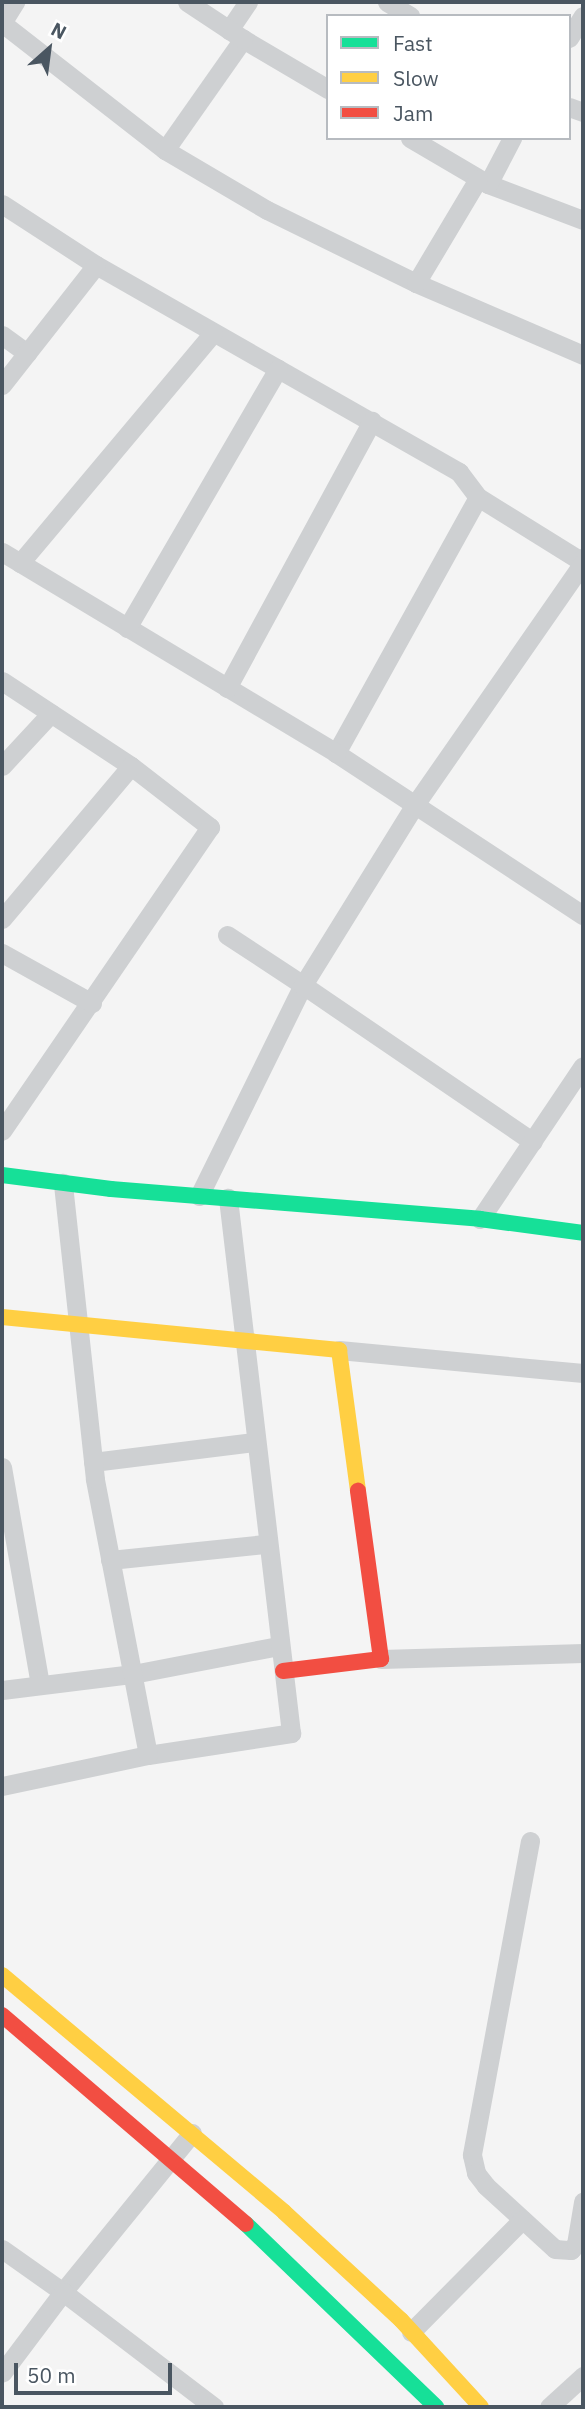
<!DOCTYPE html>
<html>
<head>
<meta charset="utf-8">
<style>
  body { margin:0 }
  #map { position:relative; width:585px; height:2409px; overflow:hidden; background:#f4f4f4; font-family:"IBM Plex Sans",sans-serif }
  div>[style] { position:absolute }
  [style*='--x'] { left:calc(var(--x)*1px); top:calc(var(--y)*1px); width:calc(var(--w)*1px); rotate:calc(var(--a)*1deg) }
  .street>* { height:19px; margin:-9.5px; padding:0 9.5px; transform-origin:9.5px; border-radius:9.5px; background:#ced0d2 }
  .fast>* { height:16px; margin:-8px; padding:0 8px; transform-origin:8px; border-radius:8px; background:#16e098 }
  .slow>* { height:16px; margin:-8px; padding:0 8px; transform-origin:8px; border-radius:8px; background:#ffcf43 }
  .jam>* { height:16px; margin:-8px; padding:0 8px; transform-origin:8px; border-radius:8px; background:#f24e42 }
  span { translate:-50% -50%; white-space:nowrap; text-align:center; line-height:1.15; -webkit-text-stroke:7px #fff; paint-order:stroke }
  .frame { position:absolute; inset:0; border:4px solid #4a5661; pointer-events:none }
  .legend { position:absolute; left:326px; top:14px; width:245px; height:126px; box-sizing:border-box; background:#fff; border:2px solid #b7bbc0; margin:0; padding:9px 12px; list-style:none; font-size:21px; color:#4a5661 }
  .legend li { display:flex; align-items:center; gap:14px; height:35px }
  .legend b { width:35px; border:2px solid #b7bbc0 }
  .north { position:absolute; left:14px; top:14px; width:70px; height:70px; -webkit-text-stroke:5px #fff; paint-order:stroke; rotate:28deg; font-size:19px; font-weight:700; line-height:28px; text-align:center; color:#4a5661 }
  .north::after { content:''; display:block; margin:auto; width:24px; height:32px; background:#4a5661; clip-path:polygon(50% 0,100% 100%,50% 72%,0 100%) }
  .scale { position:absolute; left:14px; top:2363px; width:158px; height:32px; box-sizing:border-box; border:4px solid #4a5661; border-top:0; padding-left:9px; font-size:21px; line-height:24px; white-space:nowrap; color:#4a5661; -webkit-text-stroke:5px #fff; paint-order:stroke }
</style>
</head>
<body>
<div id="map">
  <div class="street">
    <div style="--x:387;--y:2;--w:27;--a:31"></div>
    <div style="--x:2;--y:23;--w:207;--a:37.9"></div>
    <div style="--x:165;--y:150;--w:118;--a:30.5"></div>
    <div style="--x:267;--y:210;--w:166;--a:26.1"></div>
    <div style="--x:416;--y:283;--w:182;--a:23.3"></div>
    <div style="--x:2;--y:23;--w:25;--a:-58"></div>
    <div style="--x:229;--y:30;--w:34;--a:-56"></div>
    <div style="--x:569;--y:38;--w:26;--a:-58"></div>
    <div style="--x:243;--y:39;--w:99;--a:30.5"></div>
    <div style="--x:569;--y:107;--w:15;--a:20"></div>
    <div style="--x:410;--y:138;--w:91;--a:30.5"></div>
    <div style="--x:488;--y:184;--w:102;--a:20.8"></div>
    <div style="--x:165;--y:150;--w:136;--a:-54.9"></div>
    <div style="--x:243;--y:39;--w:67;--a:-146.5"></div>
    <div style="--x:488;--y:184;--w:52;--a:-62.4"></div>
    <div style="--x:2;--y:204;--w:112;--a:33"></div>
    <div style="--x:96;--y:265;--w:418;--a:29.7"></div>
    <div style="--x:459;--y:472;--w:31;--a:53"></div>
    <div style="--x:478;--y:497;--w:121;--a:31.9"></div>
    <div style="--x:581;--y:561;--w:4;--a:-56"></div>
    <div style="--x:416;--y:283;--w:121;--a:-59.2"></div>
    <div style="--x:2;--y:335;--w:31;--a:36"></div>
    <div style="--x:2;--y:385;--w:152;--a:-51.9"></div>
    <div style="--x:478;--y:497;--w:293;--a:119"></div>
    <div style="--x:336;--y:753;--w:295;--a:33.3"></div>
    <div style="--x:2;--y:552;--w:390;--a:31"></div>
    <div style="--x:20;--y:563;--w:300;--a:-50"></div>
    <div style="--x:127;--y:628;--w:300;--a:-59.8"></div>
    <div style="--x:2;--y:681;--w:154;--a:33.4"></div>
    <div style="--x:131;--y:766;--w:100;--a:37.7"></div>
    <div style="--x:210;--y:827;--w:368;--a:124.4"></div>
    <div style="--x:227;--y:688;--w:304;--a:-61.5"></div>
    <div style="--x:2;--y:766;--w:72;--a:-47.2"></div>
    <div style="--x:2;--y:919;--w:200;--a:-49.9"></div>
    <div style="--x:227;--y:935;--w:91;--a:33.3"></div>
    <div style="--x:303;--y:985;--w:211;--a:-58.2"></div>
    <div style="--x:414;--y:806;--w:296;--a:-55.2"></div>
    <div style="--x:2;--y:953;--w:103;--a:29.1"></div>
    <div style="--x:199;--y:1196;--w:235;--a:-63.8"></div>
    <div style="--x:303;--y:985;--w:278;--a:34.3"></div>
    <div style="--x:480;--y:1219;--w:184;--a:-56.1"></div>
    <div style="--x:339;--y:1350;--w:245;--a:5.4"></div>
    <div style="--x:93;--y:1462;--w:162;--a:-7.1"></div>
    <div style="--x:2;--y:1467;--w:220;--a:80.1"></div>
    <div style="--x:110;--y:1560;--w:157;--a:-5.9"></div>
    <div style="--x:381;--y:1659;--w:202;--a:-1.7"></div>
    <div style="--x:2;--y:1690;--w:132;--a:-7"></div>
    <div style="--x:133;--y:1674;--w:149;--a:-10.9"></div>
    <div style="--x:148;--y:1755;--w:145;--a:-8.7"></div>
    <div style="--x:291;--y:1733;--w:539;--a:-96.72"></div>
    <div style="--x:2;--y:1786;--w:149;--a:-12"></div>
    <div style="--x:148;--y:1755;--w:281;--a:-100.9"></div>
    <div style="--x:95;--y:1479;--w:298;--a:-96.2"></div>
    <div style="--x:530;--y:1841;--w:319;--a:100.5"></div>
    <div style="--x:472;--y:2155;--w:18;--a:77"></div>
    <div style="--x:476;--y:2173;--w:16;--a:52"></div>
    <div style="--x:486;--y:2186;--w:93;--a:42.4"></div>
    <div style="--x:555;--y:2249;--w:16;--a:4"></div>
    <div style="--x:571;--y:2250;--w:8;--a:-50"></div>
    <div style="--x:576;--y:2244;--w:43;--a:-80.5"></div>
    <div style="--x:192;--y:2133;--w:205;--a:129.1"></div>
    <div style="--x:63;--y:2292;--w:190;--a:37.3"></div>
    <div style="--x:2;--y:2249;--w:75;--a:35.2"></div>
    <div style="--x:63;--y:2292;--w:101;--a:127"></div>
    <div style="--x:411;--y:2332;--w:158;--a:-45.3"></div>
    <div style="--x:549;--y:2407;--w:46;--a:-42.4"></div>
  </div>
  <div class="fast">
    <div style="--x:2;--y:1175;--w:110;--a:7.3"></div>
    <div style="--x:111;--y:1189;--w:370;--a:4.6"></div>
    <div style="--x:480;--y:1219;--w:104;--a:7.7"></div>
    <div style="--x:246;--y:2224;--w:264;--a:43.9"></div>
  </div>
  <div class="slow">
    <div style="--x:2;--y:1317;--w:339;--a:5.6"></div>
    <div style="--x:339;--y:1350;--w:142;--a:82.3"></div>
    <div style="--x:2;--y:1975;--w:368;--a:40"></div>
    <div style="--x:284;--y:2212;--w:159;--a:42.7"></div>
    <div style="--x:401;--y:2320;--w:118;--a:47.4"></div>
  </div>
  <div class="jam">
    <div style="--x:283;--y:1671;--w:99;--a:-7"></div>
    <div style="--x:381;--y:1659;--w:170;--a:-97.8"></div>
    <div style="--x:2;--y:2015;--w:321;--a:40.6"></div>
  </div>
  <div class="frame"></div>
  <ul class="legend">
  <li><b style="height:9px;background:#16e098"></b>Fast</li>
  <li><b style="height:9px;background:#ffcf43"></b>Slow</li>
  <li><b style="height:9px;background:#f24e42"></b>Jam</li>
  </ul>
  <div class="north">N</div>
  <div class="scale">50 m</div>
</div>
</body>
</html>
